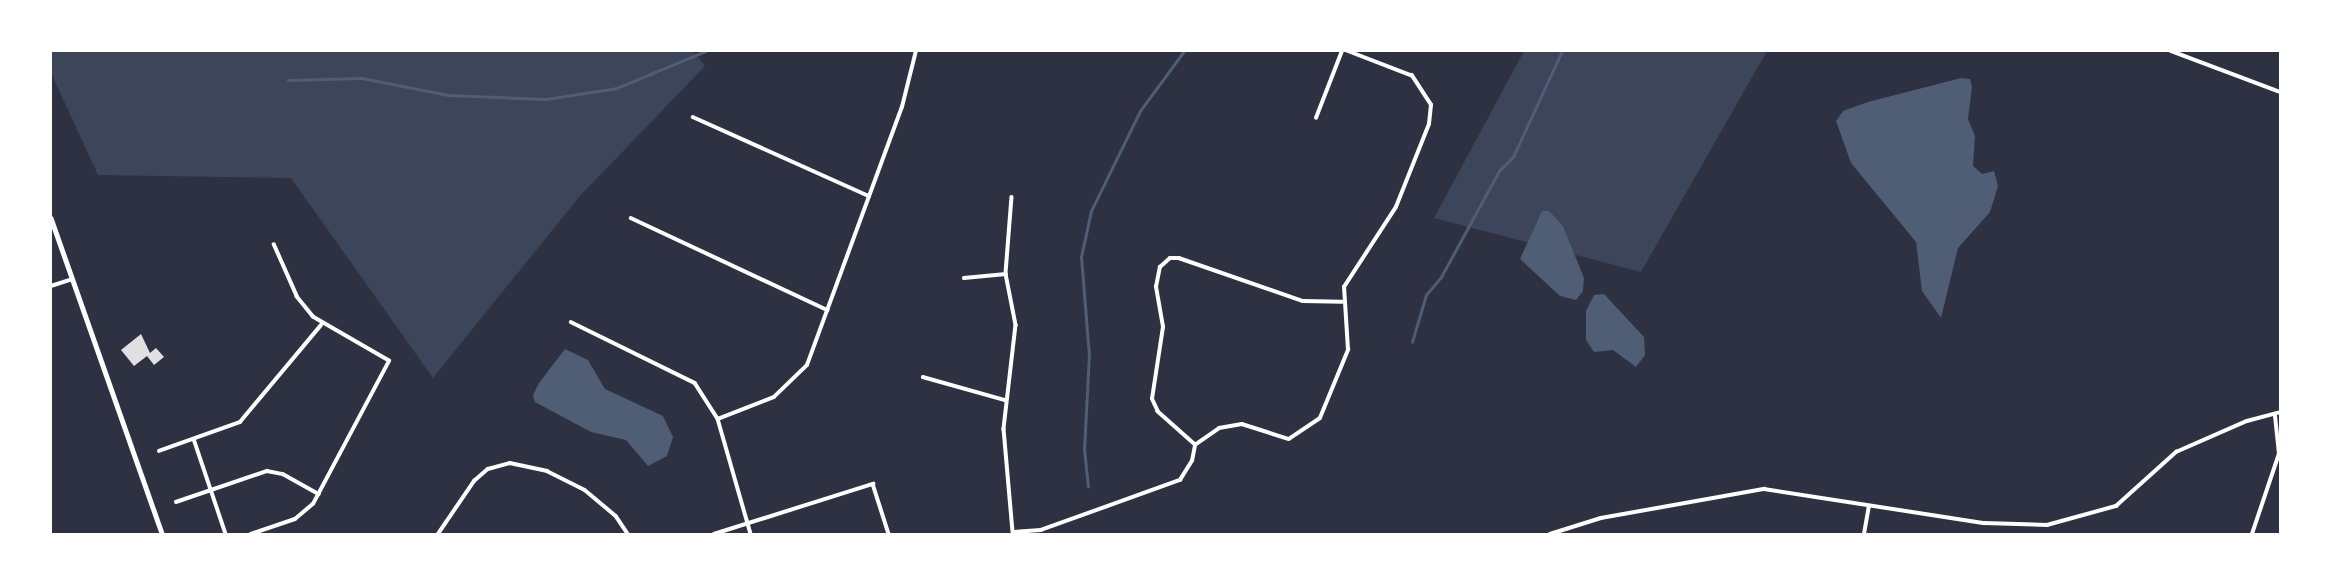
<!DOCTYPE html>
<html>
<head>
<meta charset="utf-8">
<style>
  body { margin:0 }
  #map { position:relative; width:2331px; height:585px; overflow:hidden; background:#2d3142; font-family:"Noto Sans",sans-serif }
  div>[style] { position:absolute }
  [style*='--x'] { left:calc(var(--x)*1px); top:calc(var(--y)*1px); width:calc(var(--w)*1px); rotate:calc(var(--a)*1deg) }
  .green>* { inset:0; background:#3c4559 }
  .water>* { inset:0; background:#4f5d75 }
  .stream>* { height:2.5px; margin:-1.25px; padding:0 1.25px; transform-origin:1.25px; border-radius:1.25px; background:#4f5d75 }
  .building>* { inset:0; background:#e0e0e3 }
  .minor>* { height:3.5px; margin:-1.75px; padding:0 1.75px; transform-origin:1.75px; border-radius:1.75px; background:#fff }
  .tertiary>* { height:3.5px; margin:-1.75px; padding:0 1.75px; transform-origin:1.75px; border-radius:1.75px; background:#fff }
  .secondary>* { height:4.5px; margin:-2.25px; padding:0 2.25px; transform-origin:2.25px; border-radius:2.25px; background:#fff }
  span { translate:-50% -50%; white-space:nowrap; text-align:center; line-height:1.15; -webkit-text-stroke:7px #fff; paint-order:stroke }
  .frame { position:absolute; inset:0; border:52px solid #fff; pointer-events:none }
</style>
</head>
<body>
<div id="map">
  <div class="green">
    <div style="clip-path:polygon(51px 51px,693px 51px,705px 66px,579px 197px,433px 378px,291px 178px,98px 175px,51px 73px)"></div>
    <div style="clip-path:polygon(1524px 51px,1767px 51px,1641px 272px,1434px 218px)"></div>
  </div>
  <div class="water">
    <div style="clip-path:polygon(1961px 78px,1970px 79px,1972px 87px,1968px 119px,1975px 136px,1973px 166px,1982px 174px,1994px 171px,1998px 186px,1990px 212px,1958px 248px,1941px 318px,1922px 291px,1916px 242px,1851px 163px,1836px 121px,1843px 111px,1868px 102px)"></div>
    <div style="clip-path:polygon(1542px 211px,1549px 211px,1563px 226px,1584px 278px,1583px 291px,1576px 300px,1560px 296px,1520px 259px)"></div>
    <div style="clip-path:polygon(1604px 294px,1644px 337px,1645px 355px,1636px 367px,1613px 350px,1594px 352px,1586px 340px,1586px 311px,1594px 295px)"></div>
    <div style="clip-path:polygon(565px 349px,588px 360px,605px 389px,663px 416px,673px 437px,667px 456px,648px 466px,626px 440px,591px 432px,535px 402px,533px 395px,539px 383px)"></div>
  </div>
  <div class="stream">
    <div style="--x:288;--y:80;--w:74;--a:-1.5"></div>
    <div style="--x:362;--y:78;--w:89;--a:11.1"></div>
    <div style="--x:449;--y:95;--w:97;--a:2.4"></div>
    <div style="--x:546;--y:99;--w:72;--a:-8.8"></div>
    <div style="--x:617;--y:88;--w:96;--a:-22.6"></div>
    <div style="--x:1412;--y:342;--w:49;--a:-73.4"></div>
    <div style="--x:1426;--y:295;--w:23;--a:-50"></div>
    <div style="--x:1441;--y:277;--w:121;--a:-61.3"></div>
    <div style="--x:1499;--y:171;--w:20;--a:-45"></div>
    <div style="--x:1513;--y:157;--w:117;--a:-65.2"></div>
    <div style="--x:1088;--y:487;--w:37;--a:-96"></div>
    <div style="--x:1084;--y:450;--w:94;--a:-87"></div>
    <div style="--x:1089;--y:356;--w:99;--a:-94.6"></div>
    <div style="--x:1081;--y:257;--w:47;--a:-77.7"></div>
    <div style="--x:1091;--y:211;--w:111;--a:-63.9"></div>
    <div style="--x:1140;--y:111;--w:74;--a:-53.7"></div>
  </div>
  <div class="building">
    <div style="clip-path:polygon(141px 334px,150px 353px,156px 348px,164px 357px,154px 365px,147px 356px,134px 366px,121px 350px)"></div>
  </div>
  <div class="minor">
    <div style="--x:2171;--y:51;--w:116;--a:20.6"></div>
    <div style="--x:693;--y:117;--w:193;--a:24.2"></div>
    <div style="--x:1316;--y:118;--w:72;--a:-68.8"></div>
    <div style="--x:1012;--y:197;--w:77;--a:94.5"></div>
    <div style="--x:1006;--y:274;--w:52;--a:78.9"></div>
    <div style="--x:1016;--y:325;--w:105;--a:96.6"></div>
    <div style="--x:1004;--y:429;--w:103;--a:85"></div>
    <div style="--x:631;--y:218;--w:217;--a:25.1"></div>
    <div style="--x:964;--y:278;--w:42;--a:-5.4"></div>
    <div style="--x:51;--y:286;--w:22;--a:-18"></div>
    <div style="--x:571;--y:322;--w:138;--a:26.2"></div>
    <div style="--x:695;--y:383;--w:43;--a:57.4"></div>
    <div style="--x:718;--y:419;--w:120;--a:74"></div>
    <div style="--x:923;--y:377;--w:85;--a:15.7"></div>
    <div style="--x:718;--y:419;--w:60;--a:-21.4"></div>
    <div style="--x:774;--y:397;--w:46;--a:-44.1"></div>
    <div style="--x:807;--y:365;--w:275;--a:-69.8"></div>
    <div style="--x:902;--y:107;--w:58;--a:-76"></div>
    <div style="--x:194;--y:439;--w:100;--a:71.4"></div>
    <div style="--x:1195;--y:445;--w:50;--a:-138.3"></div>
    <div style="--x:1158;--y:412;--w:14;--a:-115"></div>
    <div style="--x:1152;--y:399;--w:73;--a:-81.3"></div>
    <div style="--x:1163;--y:327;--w:41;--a:-99.9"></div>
    <div style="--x:1156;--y:287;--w:20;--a:-79"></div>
    <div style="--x:1160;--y:267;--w:13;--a:-42"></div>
    <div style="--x:1170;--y:258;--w:9;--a:0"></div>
    <div style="--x:1179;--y:258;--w:131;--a:19.1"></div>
    <div style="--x:1303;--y:301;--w:39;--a:1"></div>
    <div style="--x:159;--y:451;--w:86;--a:-19.7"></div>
    <div style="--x:240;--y:422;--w:126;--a:-50.1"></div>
    <div style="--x:176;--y:502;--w:96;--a:-18.8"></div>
    <div style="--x:267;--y:471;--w:16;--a:11"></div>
    <div style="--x:283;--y:474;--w:41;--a:29.1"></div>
    <div style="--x:1013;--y:532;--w:28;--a:-4"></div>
    <div style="--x:1041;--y:530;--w:148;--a:-19.8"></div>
    <div style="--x:1180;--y:480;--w:22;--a:-58"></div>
    <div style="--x:1192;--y:461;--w:16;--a:-79"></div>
    <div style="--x:1195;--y:445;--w:29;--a:-35"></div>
    <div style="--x:1219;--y:428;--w:23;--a:-10"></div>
    <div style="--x:1242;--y:424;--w:49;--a:17.7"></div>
    <div style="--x:1289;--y:439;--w:37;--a:-34"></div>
    <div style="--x:1320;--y:418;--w:74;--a:-67.6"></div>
    <div style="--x:1348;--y:350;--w:63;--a:-93.6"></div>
    <div style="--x:1344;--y:287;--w:95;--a:-57"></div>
    <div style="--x:1396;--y:207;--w:89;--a:-68.3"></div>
    <div style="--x:1429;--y:124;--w:19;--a:-84"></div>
    <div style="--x:1431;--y:105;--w:35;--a:-123"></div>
    <div style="--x:1412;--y:76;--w:70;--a:-159"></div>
    <div style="--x:251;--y:534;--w:46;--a:-18.8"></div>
    <div style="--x:295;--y:519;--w:23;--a:-40"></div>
    <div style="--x:313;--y:504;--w:162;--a:-62"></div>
    <div style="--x:389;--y:361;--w:88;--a:-149.9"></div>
    <div style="--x:313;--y:317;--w:26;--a:-129"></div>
    <div style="--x:297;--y:297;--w:57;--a:-113.9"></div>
    <div style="--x:438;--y:534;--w:64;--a:-55.8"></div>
    <div style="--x:474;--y:481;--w:18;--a:-41"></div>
    <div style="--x:488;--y:469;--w:23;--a:-15"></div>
    <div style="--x:510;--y:463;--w:38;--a:12"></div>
    <div style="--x:547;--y:471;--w:42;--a:26.6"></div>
    <div style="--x:585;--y:490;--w:40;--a:40"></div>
    <div style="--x:616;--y:516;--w:22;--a:56"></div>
    <div style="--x:714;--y:534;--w:167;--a:-17.5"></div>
    <div style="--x:873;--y:484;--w:52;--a:72.3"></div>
    <div style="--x:1864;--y:534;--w:27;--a:-80"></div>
    <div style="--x:2252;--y:534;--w:84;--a:-71.4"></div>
    <div style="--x:2279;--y:454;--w:39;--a:-96"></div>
  </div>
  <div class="tertiary">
    <div style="--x:1550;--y:534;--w:53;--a:-17.4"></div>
    <div style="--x:1601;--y:518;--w:166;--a:-10.1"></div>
    <div style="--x:1764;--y:489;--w:223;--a:8.8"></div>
    <div style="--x:1984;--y:523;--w:63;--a:1.8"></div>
    <div style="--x:2047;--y:525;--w:72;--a:-15.4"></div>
    <div style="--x:2116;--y:506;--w:81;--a:-42"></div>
    <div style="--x:2176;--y:452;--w:77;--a:-23.6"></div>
    <div style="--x:2247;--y:421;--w:34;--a:-15"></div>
  </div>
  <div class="secondary">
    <div style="--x:51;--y:218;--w:335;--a:70.6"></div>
  </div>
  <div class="frame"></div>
</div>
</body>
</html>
